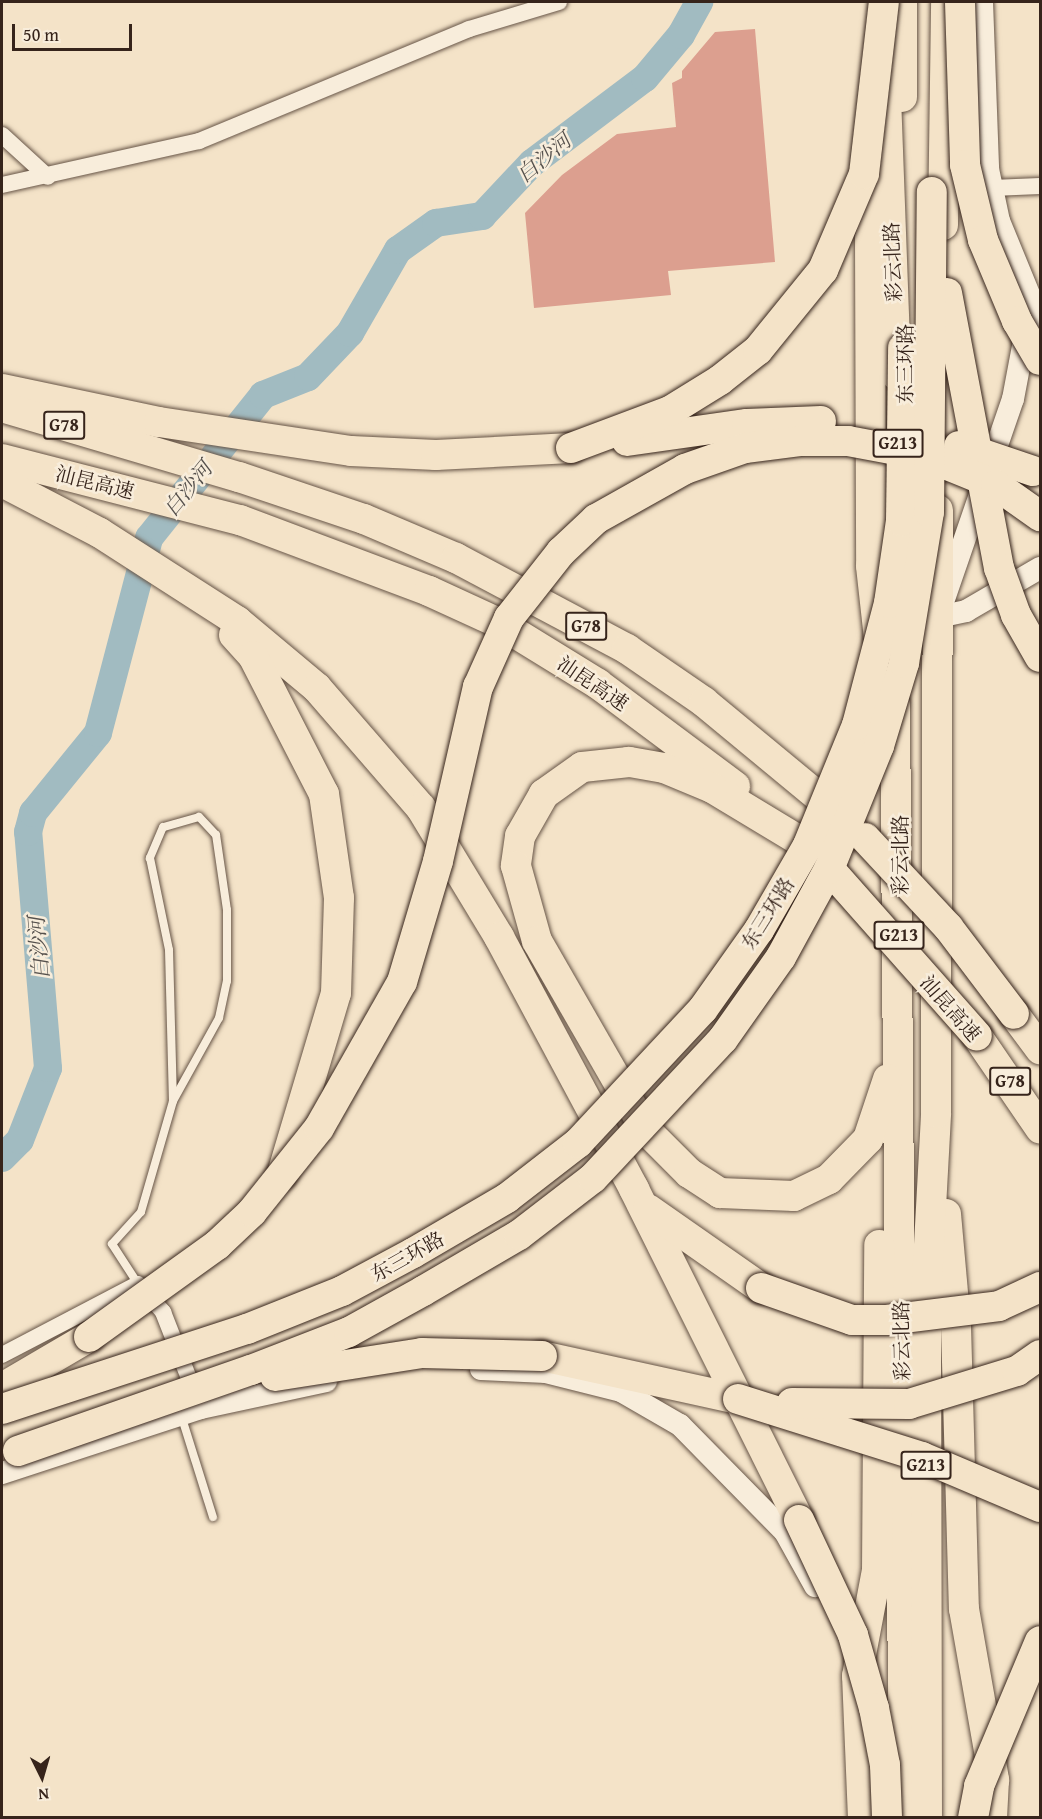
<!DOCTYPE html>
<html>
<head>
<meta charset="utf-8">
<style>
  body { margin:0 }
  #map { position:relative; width:1042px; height:1819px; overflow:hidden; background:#f4e3c8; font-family:"Gentium Book Plus","Noto Serif SC",serif }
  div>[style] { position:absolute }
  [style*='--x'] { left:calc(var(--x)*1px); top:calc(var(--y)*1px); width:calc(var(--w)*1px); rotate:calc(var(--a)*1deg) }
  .river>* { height:28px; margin:-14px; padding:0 14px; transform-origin:14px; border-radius:14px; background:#a1bbc1 }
  .building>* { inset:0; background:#dc9f8f }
  .roads { filter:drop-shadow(0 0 2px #665446) drop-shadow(0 0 2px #665446) }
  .lane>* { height:8px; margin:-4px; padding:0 4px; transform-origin:4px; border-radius:4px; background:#f8eddb }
  .street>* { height:16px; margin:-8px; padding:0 8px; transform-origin:8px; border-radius:8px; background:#f8eddb }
  .secondary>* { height:22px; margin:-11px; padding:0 11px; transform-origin:11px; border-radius:11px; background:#f8eddb }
  .highway>* { height:30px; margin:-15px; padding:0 15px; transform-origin:15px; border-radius:15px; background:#f4e3c8 }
  .bridges { filter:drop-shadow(0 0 2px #36241b) drop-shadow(0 0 2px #36241b) }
  .highway-bridge>* { height:30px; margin:-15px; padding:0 15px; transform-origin:15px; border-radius:15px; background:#f4e3c8 }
  span { translate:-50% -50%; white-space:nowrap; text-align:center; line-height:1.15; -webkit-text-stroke:5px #f8eddb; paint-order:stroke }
  .shield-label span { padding:2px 4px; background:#f8eddb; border:2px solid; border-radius:4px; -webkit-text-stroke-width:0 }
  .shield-label { font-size:18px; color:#36241b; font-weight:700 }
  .street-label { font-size:20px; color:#36241b }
  .water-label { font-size:21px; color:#56514d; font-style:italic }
  .frame { position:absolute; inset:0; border:3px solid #36241b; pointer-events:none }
  .north { position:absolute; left:12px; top:1747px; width:60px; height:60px; -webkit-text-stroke:4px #f8eddb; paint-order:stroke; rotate:175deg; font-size:16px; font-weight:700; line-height:24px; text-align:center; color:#36241b }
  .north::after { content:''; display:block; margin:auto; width:21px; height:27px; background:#36241b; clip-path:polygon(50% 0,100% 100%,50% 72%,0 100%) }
  .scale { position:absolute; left:12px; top:24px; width:120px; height:27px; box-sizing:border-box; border:3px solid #36241b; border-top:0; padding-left:8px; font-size:18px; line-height:21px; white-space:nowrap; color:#36241b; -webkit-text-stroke:4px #f8eddb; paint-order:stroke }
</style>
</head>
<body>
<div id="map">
  <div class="river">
    <div style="--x:2;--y:1158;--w:25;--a:-45"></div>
    <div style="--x:20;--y:1140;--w:77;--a:-68.7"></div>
    <div style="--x:48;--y:1068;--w:237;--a:-94.8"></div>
    <div style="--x:28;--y:832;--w:20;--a:-75"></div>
    <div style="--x:33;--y:813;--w:103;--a:-50.9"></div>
    <div style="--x:98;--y:733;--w:202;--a:-75.3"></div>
    <div style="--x:149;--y:538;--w:183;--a:-51.4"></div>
    <div style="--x:263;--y:395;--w:48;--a:-21.8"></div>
    <div style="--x:308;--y:377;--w:61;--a:-46.3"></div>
    <div style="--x:350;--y:333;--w:96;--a:-60"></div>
    <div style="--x:398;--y:250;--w:47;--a:-35.4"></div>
    <div style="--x:436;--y:223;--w:47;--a:-8.7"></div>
    <div style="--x:482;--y:216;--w:73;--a:-46.7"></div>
    <div style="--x:532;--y:163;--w:141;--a:-37"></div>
    <div style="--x:645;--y:78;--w:56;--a:-50.1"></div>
    <div style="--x:681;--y:35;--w:38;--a:-61"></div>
  </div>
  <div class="building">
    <div style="clip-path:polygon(755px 29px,775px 262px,668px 271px,671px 295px,534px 308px,525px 213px,562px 175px,617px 134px,676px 127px,672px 83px,682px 78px,682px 71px,715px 32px)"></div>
  </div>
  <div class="roads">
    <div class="lane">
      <div style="--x:138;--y:1284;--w:48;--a:-123"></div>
      <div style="--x:112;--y:1244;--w:43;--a:-47.8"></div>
      <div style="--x:141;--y:1212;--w:116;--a:-73.9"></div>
      <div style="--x:173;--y:1101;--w:95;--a:-61"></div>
      <div style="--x:219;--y:1018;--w:38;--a:-78"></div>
      <div style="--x:227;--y:981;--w:71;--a:-90"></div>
      <div style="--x:227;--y:910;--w:76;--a:-98.3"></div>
      <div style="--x:216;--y:835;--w:25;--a:-133"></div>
      <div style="--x:199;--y:817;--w:37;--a:164"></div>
      <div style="--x:163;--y:827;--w:34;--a:113"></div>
      <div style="--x:150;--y:858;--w:94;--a:78.3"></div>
      <div style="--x:169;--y:950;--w:151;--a:88.5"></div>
      <div style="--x:181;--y:1415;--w:107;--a:72.6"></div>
    </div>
    <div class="street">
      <div style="--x:2;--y:135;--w:62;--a:42.4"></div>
      <div style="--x:2;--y:185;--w:202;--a:-12.6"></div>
      <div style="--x:199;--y:141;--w:292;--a:-22.5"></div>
      <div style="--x:469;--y:29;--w:94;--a:-16.7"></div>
      <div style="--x:992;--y:188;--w:48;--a:-2.4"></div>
      <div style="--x:2;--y:1355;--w:153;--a:-27.6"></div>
      <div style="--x:138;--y:1284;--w:38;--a:48"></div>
      <div style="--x:163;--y:1312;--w:90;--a:68.6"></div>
    </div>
    <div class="secondary">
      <div style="--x:982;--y:2;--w:167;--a:87.9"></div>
      <div style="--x:988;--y:169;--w:53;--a:78.1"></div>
      <div style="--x:999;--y:221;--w:108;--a:67.7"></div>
      <div style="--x:942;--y:605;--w:218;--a:-71"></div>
      <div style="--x:1013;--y:399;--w:70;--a:-79.3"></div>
      <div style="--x:938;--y:617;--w:29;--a:-12"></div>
      <div style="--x:966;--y:611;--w:86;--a:-30.2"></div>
      <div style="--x:481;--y:1369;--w:65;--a:2.6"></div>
      <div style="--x:546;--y:1372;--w:77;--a:14.2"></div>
      <div style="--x:621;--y:1391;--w:68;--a:30"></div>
      <div style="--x:680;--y:1425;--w:150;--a:45.5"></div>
      <div style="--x:785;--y:1532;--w:62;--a:60.9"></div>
      <div style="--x:2;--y:1473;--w:209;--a:-18.1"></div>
      <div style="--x:201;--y:1408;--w:128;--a:-12.2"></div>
    </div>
    <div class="highway">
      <div style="--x:885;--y:69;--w:306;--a:87.9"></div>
      <div style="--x:902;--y:97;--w:95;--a:-90"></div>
      <div style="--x:879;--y:199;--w:40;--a:103"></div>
      <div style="--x:870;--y:238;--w:328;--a:89.8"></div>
      <div style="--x:871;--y:566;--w:72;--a:83.7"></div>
      <div style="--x:943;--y:225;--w:223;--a:-89.2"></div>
      <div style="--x:2;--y:389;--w:160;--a:11.9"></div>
      <div style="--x:159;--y:422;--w:194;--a:8.6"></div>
      <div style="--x:351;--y:451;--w:85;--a:2.7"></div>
      <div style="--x:436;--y:455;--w:135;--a:-3"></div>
      <div style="--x:2;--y:407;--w:247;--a:16.5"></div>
      <div style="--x:239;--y:477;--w:132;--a:18.6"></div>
      <div style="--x:364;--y:519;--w:100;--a:23"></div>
      <div style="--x:456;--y:558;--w:194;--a:28"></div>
      <div style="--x:627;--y:649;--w:93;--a:34.5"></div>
      <div style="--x:704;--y:702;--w:180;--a:39.6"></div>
      <div style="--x:2;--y:459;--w:246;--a:14.4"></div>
      <div style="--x:240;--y:520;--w:202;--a:20.6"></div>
      <div style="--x:429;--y:591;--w:77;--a:24.6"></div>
      <div style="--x:499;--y:623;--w:116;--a:31.6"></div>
      <div style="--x:598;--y:684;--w:171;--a:36.7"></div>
      <div style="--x:2;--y:482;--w:110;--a:27.5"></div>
      <div style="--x:100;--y:533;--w:163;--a:32.7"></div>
      <div style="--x:237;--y:621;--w:104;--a:39.9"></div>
      <div style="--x:317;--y:688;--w:159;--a:49.1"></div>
      <div style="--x:421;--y:808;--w:151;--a:58.8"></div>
      <div style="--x:499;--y:937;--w:286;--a:61.8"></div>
      <div style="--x:634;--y:1189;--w:370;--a:63.5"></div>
      <div style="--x:234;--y:635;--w:28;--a:48"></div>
      <div style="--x:253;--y:656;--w:155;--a:62.8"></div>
      <div style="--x:324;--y:794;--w:105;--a:81.8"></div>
      <div style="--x:339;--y:898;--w:95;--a:91.8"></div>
      <div style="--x:336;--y:993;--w:189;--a:106.6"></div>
      <div style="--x:895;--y:705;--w:1113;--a:89.54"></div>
      <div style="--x:805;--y:844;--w:109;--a:-148.9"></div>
      <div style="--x:712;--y:788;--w:52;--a:-157.4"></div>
      <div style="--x:664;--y:768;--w:36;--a:-170"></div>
      <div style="--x:629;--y:762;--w:47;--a:173.9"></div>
      <div style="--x:582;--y:767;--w:47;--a:144.6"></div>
      <div style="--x:544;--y:794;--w:48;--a:119.7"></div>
      <div style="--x:520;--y:836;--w:30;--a:98"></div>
      <div style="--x:516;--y:866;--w:78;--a:74.4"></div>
      <div style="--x:537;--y:941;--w:217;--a:60.1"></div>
      <div style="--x:645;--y:1129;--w:62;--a:45"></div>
      <div style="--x:689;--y:1173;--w:37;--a:33"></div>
      <div style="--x:720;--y:1193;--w:74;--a:2.3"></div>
      <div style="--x:794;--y:1196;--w:39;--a:-26"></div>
      <div style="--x:829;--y:1179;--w:56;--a:-45.7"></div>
      <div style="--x:868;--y:1139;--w:63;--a:-71.6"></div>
      <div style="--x:1014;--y:1014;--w:44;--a:53.4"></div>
      <div style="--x:977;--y:1036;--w:112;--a:55.6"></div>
      <div style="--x:648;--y:1209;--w:138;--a:35"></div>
      <div style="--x:946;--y:1214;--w:112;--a:84.9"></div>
      <div style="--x:956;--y:1326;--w:283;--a:88.4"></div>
      <div style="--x:964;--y:1609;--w:174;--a:80"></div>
      <div style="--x:994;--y:1780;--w:38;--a:93"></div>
      <div style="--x:542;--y:1356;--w:201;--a:12.4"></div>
      <div style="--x:2;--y:1388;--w:101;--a:-30.4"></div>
      <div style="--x:863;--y:1818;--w:142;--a:-92.4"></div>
      <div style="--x:857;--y:1676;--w:108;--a:-79.3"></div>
      <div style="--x:877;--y:1570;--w:325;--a:-89.6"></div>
      <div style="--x:927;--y:1818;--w:518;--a:-90.11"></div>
      <div style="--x:926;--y:1300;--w:187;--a:-86.9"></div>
      <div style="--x:936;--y:1113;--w:603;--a:-89.81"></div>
    </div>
  </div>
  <div class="bridges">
    <div class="highway-bridge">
      <div style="--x:960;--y:2;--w:163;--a:88.2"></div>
      <div style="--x:965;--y:165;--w:77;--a:76.5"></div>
      <div style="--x:983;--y:240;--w:88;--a:67.2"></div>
      <div style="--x:1017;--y:321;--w:45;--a:59.5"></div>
      <div style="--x:947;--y:293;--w:280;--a:79.3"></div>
      <div style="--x:999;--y:568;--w:50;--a:70.1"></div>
      <div style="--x:1016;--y:615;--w:48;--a:60.3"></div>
      <div style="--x:627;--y:441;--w:121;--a:-8.1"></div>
      <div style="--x:747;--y:424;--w:74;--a:-2.3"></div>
      <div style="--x:959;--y:446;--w:78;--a:18.7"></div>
      <div style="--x:571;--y:448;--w:106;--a:-20.5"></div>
      <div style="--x:670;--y:411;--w:59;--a:-31.8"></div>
      <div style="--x:720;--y:380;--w:48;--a:-38.3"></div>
      <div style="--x:758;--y:350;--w:103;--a:-50.9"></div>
      <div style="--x:823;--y:270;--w:104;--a:-66.9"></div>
      <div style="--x:864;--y:174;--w:173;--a:-83.4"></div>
      <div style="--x:865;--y:838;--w:122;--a:47"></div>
      <div style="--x:948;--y:927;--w:109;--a:52.8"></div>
      <div style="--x:833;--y:873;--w:217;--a:48.5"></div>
      <div style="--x:761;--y:1288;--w:96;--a:19.4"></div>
      <div style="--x:852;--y:1320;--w:35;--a:0"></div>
      <div style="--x:887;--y:1320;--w:113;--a:-7.1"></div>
      <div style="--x:999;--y:1306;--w:45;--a:-24.9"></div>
      <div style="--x:89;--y:1337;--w:158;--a:-35.7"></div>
      <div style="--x:217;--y:1245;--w:48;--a:-43.3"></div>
      <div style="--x:252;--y:1212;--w:107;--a:-51.4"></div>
      <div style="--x:319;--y:1128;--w:168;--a:-60.4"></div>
      <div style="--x:402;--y:982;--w:126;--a:-73.4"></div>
      <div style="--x:438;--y:861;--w:179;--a:-77.1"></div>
      <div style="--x:478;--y:687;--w:76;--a:-65.8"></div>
      <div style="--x:509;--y:618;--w:84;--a:-51.8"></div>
      <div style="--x:561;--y:552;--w:48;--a:-43.3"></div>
      <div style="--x:596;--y:519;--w:102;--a:-29.3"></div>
      <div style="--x:685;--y:469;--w:64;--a:-19.3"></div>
      <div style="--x:745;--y:448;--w:55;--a:-7.3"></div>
      <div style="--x:800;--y:441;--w:48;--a:0"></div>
      <div style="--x:848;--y:441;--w:76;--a:10.6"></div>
      <div style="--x:923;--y:455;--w:79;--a:22.3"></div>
      <div style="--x:996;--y:485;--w:54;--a:35.2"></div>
      <div style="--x:275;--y:1376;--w:149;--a:-8.9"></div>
      <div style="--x:422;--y:1353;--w:120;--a:1.4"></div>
      <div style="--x:738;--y:1399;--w:193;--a:17.5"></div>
      <div style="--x:922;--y:1457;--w:128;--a:23"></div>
      <div style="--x:792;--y:1403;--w:117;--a:0.5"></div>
      <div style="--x:909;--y:1404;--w:113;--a:-17"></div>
      <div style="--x:1017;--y:1371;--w:28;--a:-35"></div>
      <div style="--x:2;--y:1409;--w:258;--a:-18.1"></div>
      <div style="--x:247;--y:1329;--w:102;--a:-21.8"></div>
      <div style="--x:342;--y:1291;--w:81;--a:-28.2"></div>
      <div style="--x:413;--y:1253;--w:109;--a:-30.3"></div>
      <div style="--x:507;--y:1198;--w:90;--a:-37.8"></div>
      <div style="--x:578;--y:1143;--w:183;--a:-47"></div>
      <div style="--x:703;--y:1009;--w:97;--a:-54.7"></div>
      <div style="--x:759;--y:930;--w:98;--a:-60"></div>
      <div style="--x:808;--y:845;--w:130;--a:-67.8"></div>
      <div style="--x:857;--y:725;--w:126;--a:-75.3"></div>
      <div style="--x:889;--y:603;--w:83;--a:-81.7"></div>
      <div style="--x:901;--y:521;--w:173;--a:-89.3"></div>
      <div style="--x:18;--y:1451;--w:247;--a:-19.2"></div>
      <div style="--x:251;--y:1370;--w:105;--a:-21.2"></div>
      <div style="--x:349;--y:1332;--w:85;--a:-29"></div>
      <div style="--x:423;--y:1291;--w:111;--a:-30.3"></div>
      <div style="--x:519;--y:1235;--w:93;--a:-37.6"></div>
      <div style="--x:593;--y:1178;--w:190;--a:-46.9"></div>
      <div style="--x:723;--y:1039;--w:100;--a:-54.7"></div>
      <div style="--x:781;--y:957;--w:100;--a:-61.4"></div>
      <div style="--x:829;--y:869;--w:133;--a:-67.9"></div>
      <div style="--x:879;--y:746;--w:87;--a:-73.2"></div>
      <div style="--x:904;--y:663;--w:153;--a:-80.6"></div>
      <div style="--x:929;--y:512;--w:320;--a:-89.5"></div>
      <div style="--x:799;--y:1520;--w:127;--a:64.8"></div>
      <div style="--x:853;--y:1635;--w:76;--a:74"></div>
      <div style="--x:874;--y:1708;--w:58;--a:79.1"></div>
      <div style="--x:885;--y:1765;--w:53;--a:87.8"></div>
      <div style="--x:973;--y:1818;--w:33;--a:-79"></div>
      <div style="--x:979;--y:1786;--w:157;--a:-67.2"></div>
    </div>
  </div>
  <div class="shield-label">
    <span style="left:64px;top:425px">G78</span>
    <span style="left:898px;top:443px">G213</span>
    <span style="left:586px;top:626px">G78</span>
    <span style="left:899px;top:935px">G213</span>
    <span style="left:1010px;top:1081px">G78</span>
    <span style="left:926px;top:1465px">G213</span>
  </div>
  <div class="street-label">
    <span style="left:892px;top:262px;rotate:-92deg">彩云北路</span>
    <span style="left:904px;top:364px;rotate:-90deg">东三环路</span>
    <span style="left:95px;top:482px;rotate:14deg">汕昆高速</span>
    <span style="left:593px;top:683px;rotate:34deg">汕昆高速</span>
    <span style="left:899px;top:855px;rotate:-90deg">彩云北路</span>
    <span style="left:767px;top:913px;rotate:-58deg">东三环路</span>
    <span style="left:951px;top:1008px;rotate:49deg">汕昆高速</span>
    <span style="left:407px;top:1256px;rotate:-29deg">东三环路</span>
    <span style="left:901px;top:1341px;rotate:-91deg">彩云北路</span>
  </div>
  <div class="water-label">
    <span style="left:544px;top:158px;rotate:-40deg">白沙河</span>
    <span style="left:188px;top:489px;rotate:-51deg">白沙河</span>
    <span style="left:39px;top:948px;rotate:-95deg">白沙河</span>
  </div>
  <div class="frame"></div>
  <div class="north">N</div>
  <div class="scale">50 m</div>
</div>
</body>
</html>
